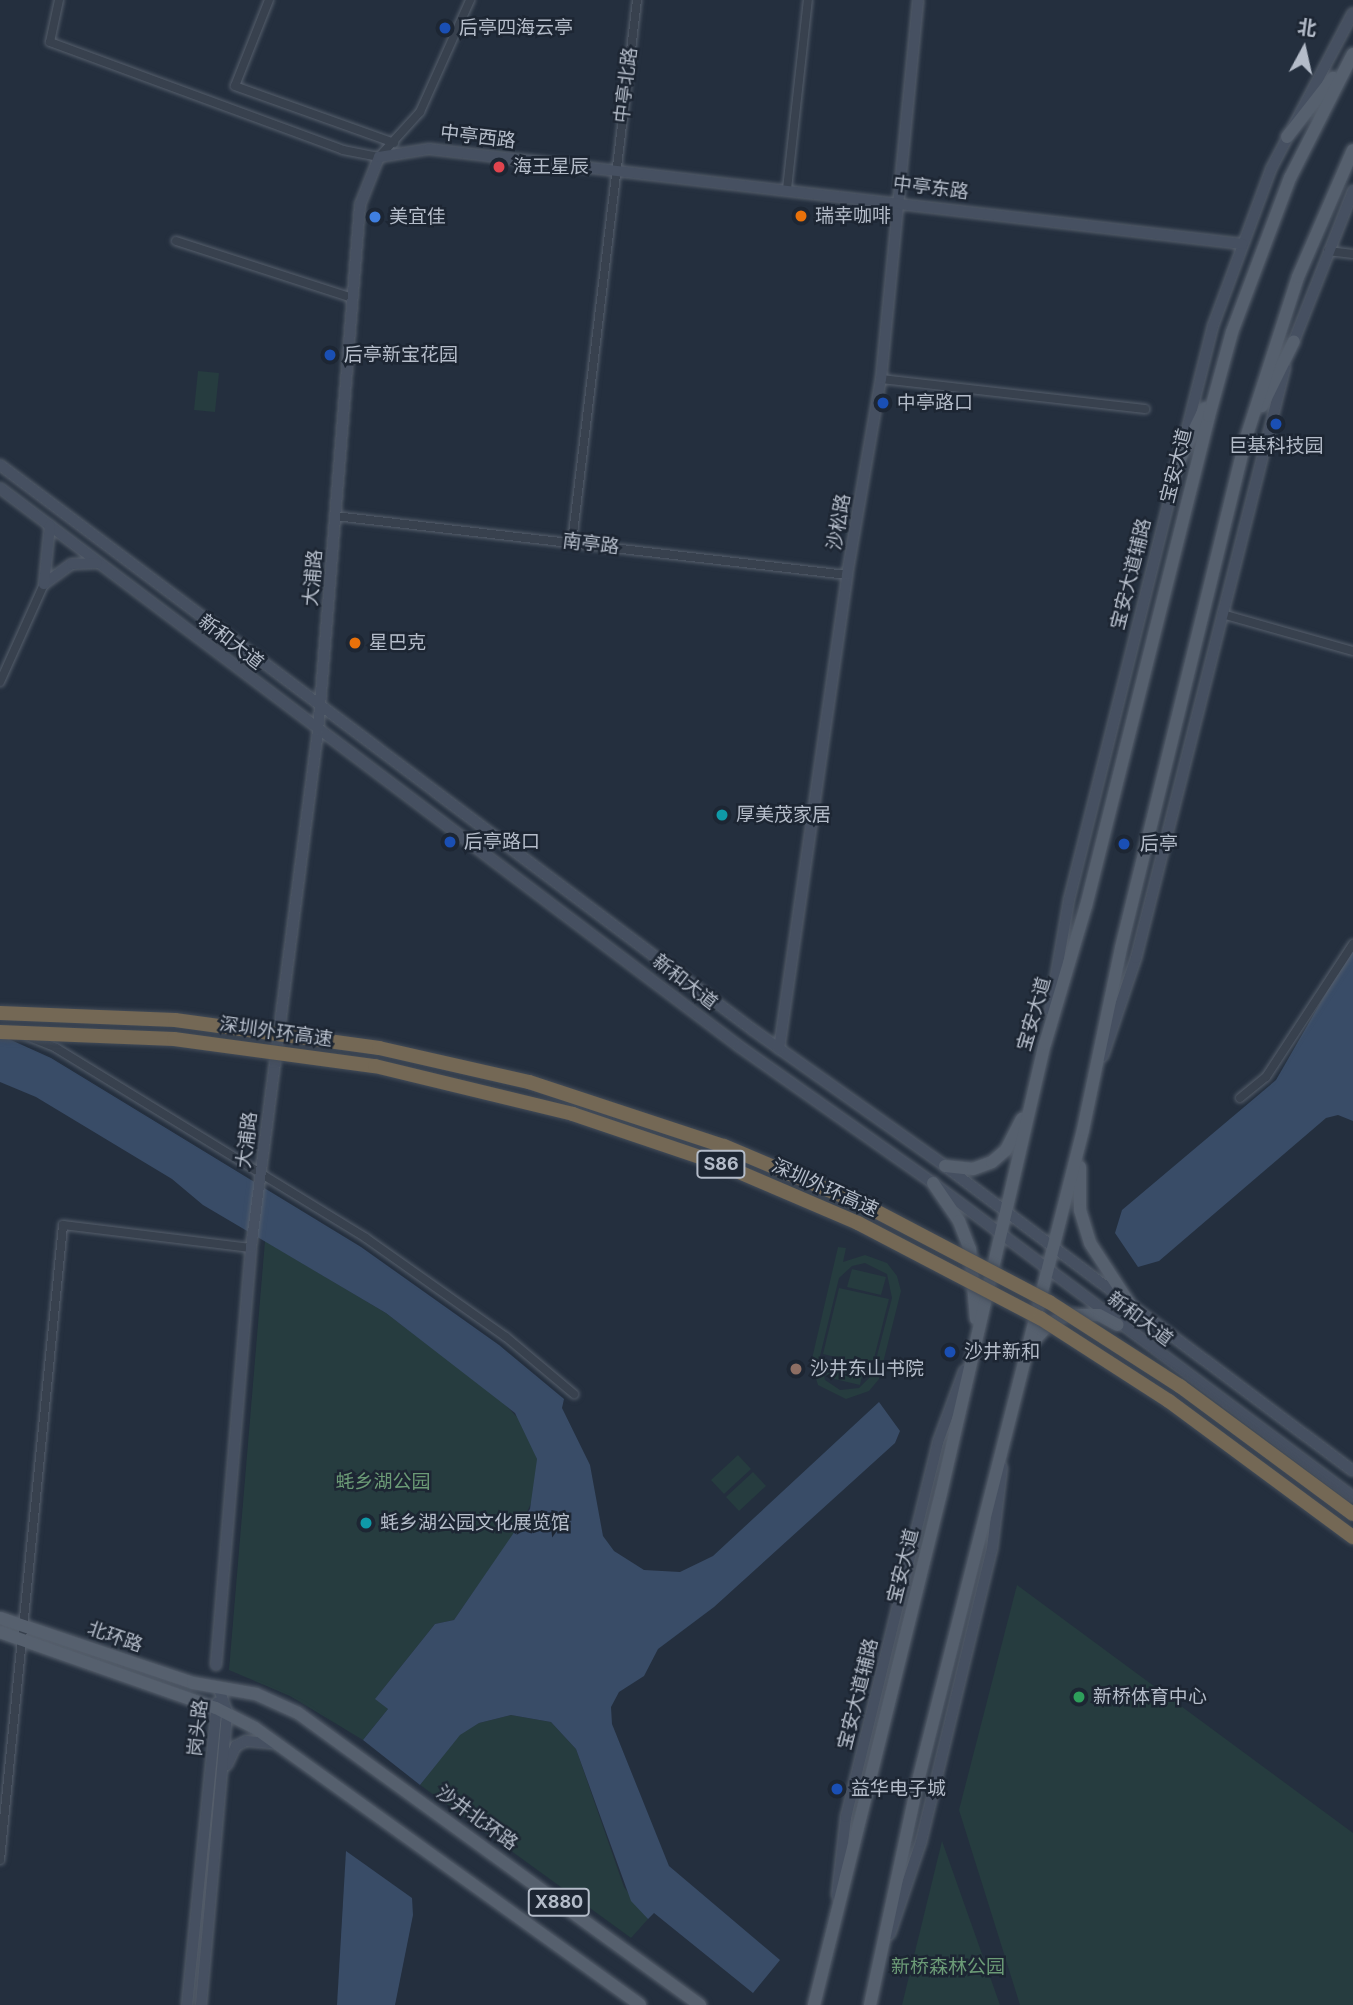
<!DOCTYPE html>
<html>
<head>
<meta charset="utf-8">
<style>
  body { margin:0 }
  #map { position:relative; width:1353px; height:2005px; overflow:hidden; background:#242f3e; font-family:Inter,"Noto Sans SC",sans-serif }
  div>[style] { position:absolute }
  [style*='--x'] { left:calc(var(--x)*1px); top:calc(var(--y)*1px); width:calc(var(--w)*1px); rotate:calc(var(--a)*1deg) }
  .green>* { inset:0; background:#263c3f }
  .water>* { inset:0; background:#394c67 }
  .roads { filter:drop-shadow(0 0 2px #565f6c) drop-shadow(0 0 2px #565f6c) }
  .street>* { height:8px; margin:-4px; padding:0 4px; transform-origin:4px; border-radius:4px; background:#38414e }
  .secondary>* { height:10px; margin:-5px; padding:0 5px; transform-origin:5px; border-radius:5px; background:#465061 }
  .primary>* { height:12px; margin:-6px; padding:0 6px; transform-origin:6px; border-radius:6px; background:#56606e }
  .bridges { filter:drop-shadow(0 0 2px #434c59) drop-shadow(0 0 2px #434c59) }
  .highway-bridge>* { height:14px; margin:-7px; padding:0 7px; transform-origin:7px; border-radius:7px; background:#746855 }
  .dots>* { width:19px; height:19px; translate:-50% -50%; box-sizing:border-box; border:4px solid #1d2633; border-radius:50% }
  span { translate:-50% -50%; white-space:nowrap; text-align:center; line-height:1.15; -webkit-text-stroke:5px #1d2633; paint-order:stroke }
  .shield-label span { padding:2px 5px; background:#1d2633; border:2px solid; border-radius:5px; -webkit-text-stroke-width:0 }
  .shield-label { font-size:18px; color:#b4bcc9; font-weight:700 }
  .poi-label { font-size:19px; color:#b4bcc9 }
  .left { translate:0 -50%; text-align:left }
  .street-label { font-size:19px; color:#b4bcc9 }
  .park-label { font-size:19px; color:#6b9a76 }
  .north { position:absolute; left:1269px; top:14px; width:70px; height:70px; -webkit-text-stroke:5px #1d2633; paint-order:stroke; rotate:8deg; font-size:19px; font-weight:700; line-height:28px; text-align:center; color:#b4bcc9 }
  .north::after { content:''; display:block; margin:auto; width:24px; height:32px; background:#b4bcc9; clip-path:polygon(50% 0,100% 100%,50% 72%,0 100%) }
</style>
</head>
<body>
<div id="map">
  <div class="green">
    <div style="clip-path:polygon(198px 371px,219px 373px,215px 412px,194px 410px)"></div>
    <div style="clip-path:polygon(265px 1241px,386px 1313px,502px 1401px,526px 1427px,537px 1459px,536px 1493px,521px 1524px,454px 1620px,435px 1624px,376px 1698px,388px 1709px,363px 1740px,290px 1696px,229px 1670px)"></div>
    <div style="clip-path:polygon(evenodd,838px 1247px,846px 1248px,843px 1262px,865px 1255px,887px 1263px,897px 1276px,901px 1291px,879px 1379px,869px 1391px,846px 1399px,818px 1385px,811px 1363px,838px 1247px,865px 1263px,887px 1274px,892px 1298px,872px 1375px,859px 1388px,840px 1390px,825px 1380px,820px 1356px,839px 1278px,852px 1266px,865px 1263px)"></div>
    <div style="clip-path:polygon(852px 1269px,886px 1277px,881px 1295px,847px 1287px)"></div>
    <div style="clip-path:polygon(839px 1288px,889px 1299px,872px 1366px,823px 1354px)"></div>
    <div style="clip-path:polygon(830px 1359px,864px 1367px,860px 1385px,826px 1377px)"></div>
    <div style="clip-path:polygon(738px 1455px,751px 1469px,724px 1494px,711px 1480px)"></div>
    <div style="clip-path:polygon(753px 1472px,766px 1486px,739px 1511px,726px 1497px)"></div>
    <div style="clip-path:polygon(1017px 1585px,1353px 1833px,1353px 2005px,1020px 2005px,959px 1810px)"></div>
    <div style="clip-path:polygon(511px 1715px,551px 1722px,576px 1749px,624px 1887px,648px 1919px,631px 1938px,420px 1785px,460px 1734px,479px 1723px)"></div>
    <div style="clip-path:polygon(942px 1841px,1000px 2005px,902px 2005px)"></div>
  </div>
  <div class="water">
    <div style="clip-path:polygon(1353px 946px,1353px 1121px,1338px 1115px,1326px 1118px,1159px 1261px,1138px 1267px,1115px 1233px,1122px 1210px,1276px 1080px)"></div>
    <div style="clip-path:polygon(0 1035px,51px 1058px,361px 1247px,499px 1345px,564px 1399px,562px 1408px,590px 1465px,603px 1536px,614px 1551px,644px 1570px,680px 1572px,713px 1556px,879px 1402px,900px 1431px,895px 1443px,714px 1607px,658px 1649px,644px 1676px,619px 1692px,611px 1707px,612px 1724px,669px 1866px,780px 1960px,753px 1993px,654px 1913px,648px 1919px,631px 1901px,576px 1749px,551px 1722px,511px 1715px,479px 1723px,460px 1735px,420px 1785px,363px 1740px,388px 1709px,375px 1699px,435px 1624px,454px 1620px,530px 1509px,537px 1459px,515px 1413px,386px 1313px,203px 1205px,172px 1179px,36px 1097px,0 1082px)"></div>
    <div style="clip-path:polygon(346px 1851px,412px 1898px,413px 1915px,395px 2005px,337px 2005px)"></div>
  </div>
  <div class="roads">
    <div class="street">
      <div style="--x:59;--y:0;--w:43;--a:102.1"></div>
      <div style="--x:50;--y:42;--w:312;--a:20.2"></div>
      <div style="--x:343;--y:150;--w:37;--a:11"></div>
      <div style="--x:379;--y:157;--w:61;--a:-47.7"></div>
      <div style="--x:420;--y:112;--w:123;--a:-65.9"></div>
      <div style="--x:269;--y:0;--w:92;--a:111.6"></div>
      <div style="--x:235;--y:86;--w:169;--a:19.7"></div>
      <div style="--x:787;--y:189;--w:190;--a:-83.7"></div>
      <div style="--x:176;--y:241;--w:185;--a:17.9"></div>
      <div style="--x:1328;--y:251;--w:25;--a:7"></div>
      <div style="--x:881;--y:379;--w:266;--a:6.5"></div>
      <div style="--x:335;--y:516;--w:515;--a:6.57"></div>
      <div style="--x:572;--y:542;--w:546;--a:-83.16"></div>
      <div style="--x:1222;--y:614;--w:136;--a:15.8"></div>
      <div style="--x:0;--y:682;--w:107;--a:-65.8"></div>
      <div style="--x:27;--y:1036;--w:31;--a:22"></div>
      <div style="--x:56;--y:1048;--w:364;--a:31.5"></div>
      <div style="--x:366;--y:1238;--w:171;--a:35.3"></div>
      <div style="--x:506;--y:1337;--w:89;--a:40"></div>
      <div style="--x:1240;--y:1098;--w:33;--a:-39"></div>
      <div style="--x:1266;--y:1077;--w:159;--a:-56.8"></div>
      <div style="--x:0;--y:1860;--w:638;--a:-84.33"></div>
      <div style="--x:63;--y:1225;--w:189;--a:7"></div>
    </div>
    <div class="secondary">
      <div style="--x:1292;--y:346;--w:167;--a:-68.5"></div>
      <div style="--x:0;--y:465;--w:941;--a:36.88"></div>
      <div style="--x:753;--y:1030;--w:235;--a:35.3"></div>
      <div style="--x:945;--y:1166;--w:509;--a:36.78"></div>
      <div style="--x:0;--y:488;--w:927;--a:37.07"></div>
      <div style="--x:740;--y:1047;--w:236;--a:35.2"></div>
      <div style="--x:933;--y:1183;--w:524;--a:36.78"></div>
      <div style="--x:44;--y:584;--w:34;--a:-36"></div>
      <div style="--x:72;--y:564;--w:25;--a:-2"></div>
      <div style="--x:44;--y:584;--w:59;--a:-84.2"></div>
      <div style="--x:1050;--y:1010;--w:112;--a:-80.2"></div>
      <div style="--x:1069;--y:900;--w:592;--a:-75.92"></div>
      <div style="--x:1213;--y:326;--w:167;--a:-69.7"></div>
      <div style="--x:1271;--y:169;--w:176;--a:-62.3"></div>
      <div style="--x:779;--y:1049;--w:479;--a:-81.8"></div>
      <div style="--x:847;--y:575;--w:199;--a:-80.2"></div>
      <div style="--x:881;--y:379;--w:381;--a:-84.4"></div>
      <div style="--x:1103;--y:1056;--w:103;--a:-71.4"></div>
      <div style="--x:1136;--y:958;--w:609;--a:-75.83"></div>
      <div style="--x:216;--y:1665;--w:418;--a:-85.2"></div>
      <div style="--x:251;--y:1248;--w:521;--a:-82.62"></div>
      <div style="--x:318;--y:731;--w:528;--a:-85.43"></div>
      <div style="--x:360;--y:205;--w:52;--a:-68.4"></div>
      <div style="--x:379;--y:157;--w:51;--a:-9.1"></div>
      <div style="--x:429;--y:149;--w:819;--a:6.66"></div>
      <div style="--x:227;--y:1765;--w:21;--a:-65"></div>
      <div style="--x:236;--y:1746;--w:11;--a:-27"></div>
      <div style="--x:246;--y:1741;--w:32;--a:5"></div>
      <div style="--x:837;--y:1895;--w:79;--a:-83.4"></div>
      <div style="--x:846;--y:1817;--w:386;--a:-76.2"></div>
      <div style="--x:938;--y:1442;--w:76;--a:-69.9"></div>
      <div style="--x:890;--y:1934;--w:97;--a:-71.4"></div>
      <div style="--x:921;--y:1842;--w:301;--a:-76.4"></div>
      <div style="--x:992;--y:1549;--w:82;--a:-83"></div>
      <div style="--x:187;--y:2005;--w:304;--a:-84.3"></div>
      <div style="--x:201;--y:2005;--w:294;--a:-84.9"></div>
      <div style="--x:227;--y:1712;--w:24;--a:-109"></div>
    </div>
    <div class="primary">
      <div style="--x:1287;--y:137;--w:75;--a:-52.1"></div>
      <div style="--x:1262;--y:406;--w:72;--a:-63.8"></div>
      <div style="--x:1174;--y:471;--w:70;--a:-63.8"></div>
      <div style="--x:945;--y:1166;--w:28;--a:6"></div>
      <div style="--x:973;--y:1169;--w:20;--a:-20"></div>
      <div style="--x:992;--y:1162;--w:18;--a:-41"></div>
      <div style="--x:1006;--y:1150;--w:35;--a:-63"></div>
      <div style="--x:1080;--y:1167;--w:43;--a:90"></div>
      <div style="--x:1080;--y:1210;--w:34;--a:73"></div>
      <div style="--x:1090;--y:1243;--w:79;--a:56.9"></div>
      <div style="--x:933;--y:1183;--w:46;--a:55.6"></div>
      <div style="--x:959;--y:1221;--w:30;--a:69"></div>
      <div style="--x:970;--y:1249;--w:70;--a:85.1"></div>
      <div style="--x:1032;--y:1343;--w:25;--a:-48"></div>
      <div style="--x:1049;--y:1324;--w:21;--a:-25"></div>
      <div style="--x:1068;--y:1315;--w:31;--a:0"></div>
      <div style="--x:1099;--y:1315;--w:21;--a:28"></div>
      <div style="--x:0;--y:1618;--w:204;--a:18.6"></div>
      <div style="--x:193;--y:1683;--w:64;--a:9.9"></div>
      <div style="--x:256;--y:1694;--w:46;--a:24.3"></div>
      <div style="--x:298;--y:1713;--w:497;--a:36"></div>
      <div style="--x:0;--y:1632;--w:229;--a:19.4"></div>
      <div style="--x:216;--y:1708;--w:44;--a:27.1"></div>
      <div style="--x:255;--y:1728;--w:474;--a:35.7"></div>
      <div style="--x:814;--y:2005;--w:528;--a:-76.07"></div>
      <div style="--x:941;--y:1493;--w:461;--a:-77"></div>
      <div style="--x:1045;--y:1044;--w:144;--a:-73.5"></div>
      <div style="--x:1086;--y:906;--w:505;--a:-75.91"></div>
      <div style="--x:1209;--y:416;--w:87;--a:-74.7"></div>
      <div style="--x:1232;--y:332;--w:165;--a:-69.4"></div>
      <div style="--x:1290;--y:178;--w:139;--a:-63.1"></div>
      <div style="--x:870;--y:2005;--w:225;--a:-77.9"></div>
      <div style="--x:917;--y:1785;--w:676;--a:-75.78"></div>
      <div style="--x:1083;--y:1130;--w:186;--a:-78.2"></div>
      <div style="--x:1121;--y:948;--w:525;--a:-76.23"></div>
      <div style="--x:1246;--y:438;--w:169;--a:-72.1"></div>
      <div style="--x:1298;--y:277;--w:138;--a:-66.6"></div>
    </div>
  </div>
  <div class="bridges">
    <div class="highway-bridge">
      <div style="--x:0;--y:1013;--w:175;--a:2.3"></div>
      <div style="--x:175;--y:1020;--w:206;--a:7.8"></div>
      <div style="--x:379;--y:1048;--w:154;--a:12.8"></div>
      <div style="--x:529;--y:1082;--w:205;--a:18.2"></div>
      <div style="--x:724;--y:1146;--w:154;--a:22.9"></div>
      <div style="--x:866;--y:1206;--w:207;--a:27.7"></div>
      <div style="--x:1049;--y:1302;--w:156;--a:32.7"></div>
      <div style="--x:1180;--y:1386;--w:215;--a:36.5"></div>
      <div style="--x:0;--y:1032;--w:174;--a:2.3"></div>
      <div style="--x:174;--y:1039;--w:203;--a:7.7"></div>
      <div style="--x:375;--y:1066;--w:204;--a:13.6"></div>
      <div style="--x:573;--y:1114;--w:153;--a:18.7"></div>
      <div style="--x:718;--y:1163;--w:152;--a:23.2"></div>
      <div style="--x:858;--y:1223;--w:205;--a:27.6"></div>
      <div style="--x:1040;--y:1318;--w:153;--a:32.8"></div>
      <div style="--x:1169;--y:1401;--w:229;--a:36.5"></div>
    </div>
  </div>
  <div class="dots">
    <div style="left:445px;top:28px;background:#1a4fb4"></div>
    <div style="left:499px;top:167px;background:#e0444e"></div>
    <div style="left:801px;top:216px;background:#e8710a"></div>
    <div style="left:375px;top:217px;background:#3f7fe0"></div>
    <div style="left:330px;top:355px;background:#1a4fb4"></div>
    <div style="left:883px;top:403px;background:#1a4fb4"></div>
    <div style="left:1276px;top:424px;background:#1a4fb4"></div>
    <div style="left:355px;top:643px;background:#e8710a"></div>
    <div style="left:722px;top:815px;background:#0f9aa8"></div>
    <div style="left:450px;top:842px;background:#1a4fb4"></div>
    <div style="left:1124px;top:844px;background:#1a4fb4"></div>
    <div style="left:950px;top:1352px;background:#1a4fb4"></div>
    <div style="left:796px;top:1369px;background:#8d6e63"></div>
    <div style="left:366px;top:1523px;background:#0f9aa8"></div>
    <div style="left:1079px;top:1697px;background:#2e9e5b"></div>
    <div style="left:837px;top:1789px;background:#1a4fb4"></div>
  </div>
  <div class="shield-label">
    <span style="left:721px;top:1164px">S86</span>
    <span style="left:559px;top:1902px">X880</span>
  </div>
  <div class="poi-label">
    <span class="left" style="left:459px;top:28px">后亭四海云亭</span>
    <span class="left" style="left:513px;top:167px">海王星辰</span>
    <span class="left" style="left:815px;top:216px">瑞幸咖啡</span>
    <span class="left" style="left:389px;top:217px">美宜佳</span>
    <span class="left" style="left:344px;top:355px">后亭新宝花园</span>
    <span class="left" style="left:897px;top:403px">中亭路口</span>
    <span style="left:1276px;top:446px">巨基科技园</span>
    <span class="left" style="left:369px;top:643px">星巴克</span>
    <span class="left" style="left:736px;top:815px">厚美茂家居</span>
    <span class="left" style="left:464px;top:842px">后亭路口</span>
    <span class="left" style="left:1140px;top:844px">后亭</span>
    <span class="left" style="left:964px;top:1352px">沙井新和</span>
    <span class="left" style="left:810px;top:1369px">沙井东山书院</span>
    <span class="left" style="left:380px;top:1523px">蚝乡湖公园文化展览馆</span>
    <span class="left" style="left:1093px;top:1697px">新桥体育中心</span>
    <span class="left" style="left:851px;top:1789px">益华电子城</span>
  </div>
  <div class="street-label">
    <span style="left:626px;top:85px;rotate:-83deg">中亭北路</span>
    <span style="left:478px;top:137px;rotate:7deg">中亭西路</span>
    <span style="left:931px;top:188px;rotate:7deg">中亭东路</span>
    <span style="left:1176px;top:466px;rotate:-76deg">宝安大道</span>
    <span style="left:839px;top:522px;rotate:-80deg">沙松路</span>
    <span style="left:591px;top:544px;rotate:7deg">南亭路</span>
    <span style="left:1131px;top:574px;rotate:-76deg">宝安大道辅路</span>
    <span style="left:313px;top:578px;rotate:-85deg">大浦路</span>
    <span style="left:231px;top:642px;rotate:38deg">新和大道</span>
    <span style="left:685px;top:982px;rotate:38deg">新和大道</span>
    <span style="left:1034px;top:1014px;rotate:-74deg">宝安大道</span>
    <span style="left:276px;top:1032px;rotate:8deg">深圳外环高速</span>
    <span style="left:247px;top:1140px;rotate:-83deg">大浦路</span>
    <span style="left:825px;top:1188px;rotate:24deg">深圳外环高速</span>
    <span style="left:1140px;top:1319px;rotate:37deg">新和大道</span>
    <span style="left:903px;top:1566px;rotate:-76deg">宝安大道</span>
    <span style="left:115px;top:1637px;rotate:19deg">北环路</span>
    <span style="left:858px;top:1694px;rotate:-76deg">宝安大道辅路</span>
    <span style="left:198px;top:1728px;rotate:-84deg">岗头路</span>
    <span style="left:477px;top:1818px;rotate:36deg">沙井北环路</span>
  </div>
  <div class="park-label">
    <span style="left:383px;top:1482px">蚝乡湖公园</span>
    <span style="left:948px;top:1967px">新桥森林公园</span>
  </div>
  <div class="north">北</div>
</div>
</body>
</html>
